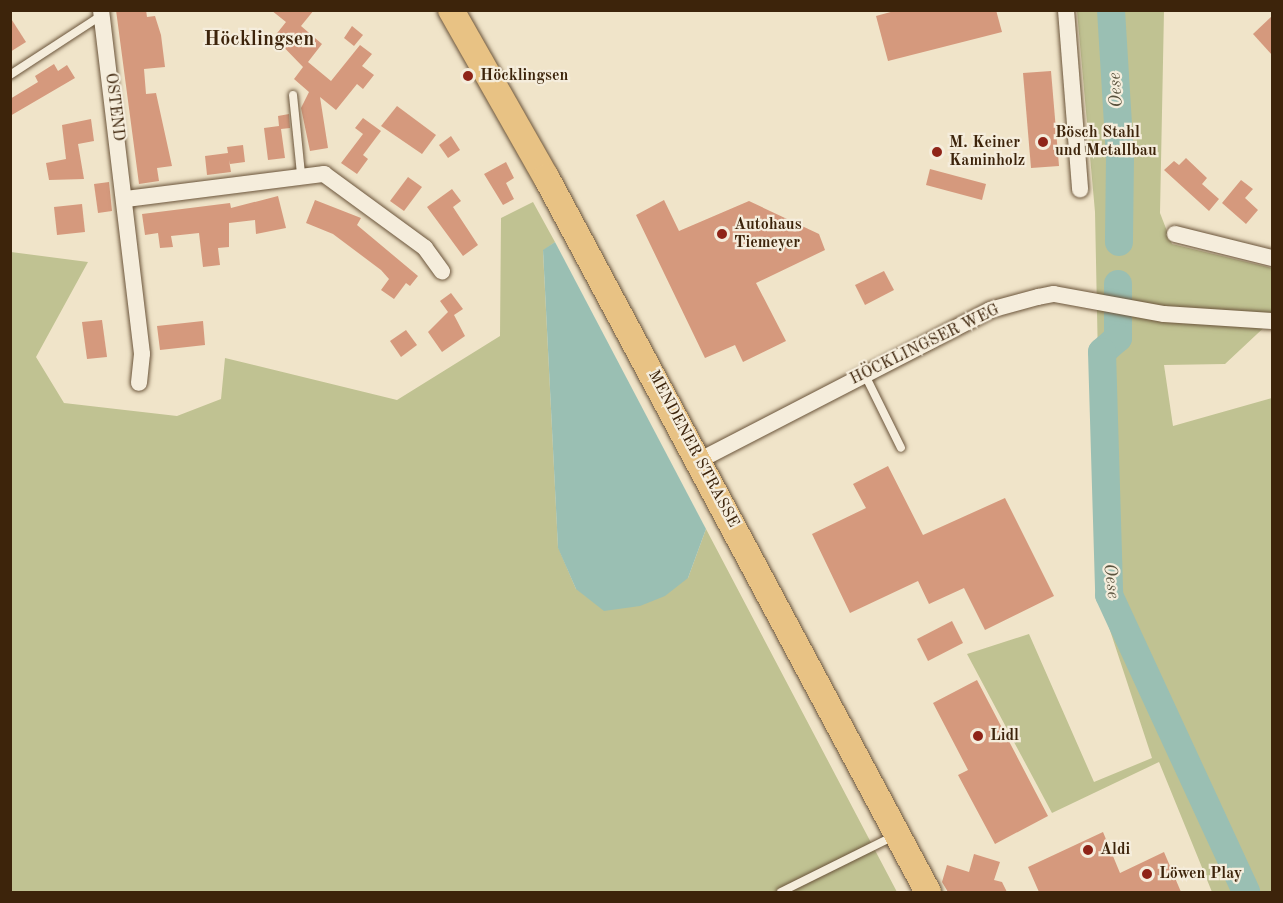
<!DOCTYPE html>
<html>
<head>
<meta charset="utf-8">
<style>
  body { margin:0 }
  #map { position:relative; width:1283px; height:903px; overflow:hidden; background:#f0e4c9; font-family:"Old Standard TT",serif }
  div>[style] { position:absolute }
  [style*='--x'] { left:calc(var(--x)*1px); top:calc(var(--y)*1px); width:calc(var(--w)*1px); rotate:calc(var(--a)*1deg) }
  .green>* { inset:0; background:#c0c292 }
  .water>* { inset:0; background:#9abfb3 }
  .river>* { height:28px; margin:-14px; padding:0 14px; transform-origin:14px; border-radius:14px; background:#9abfb3 }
  .building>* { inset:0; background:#d5997d }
  .roads { filter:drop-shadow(0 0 2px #6a543a) drop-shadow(0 0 2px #6a543a) }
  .lane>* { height:8px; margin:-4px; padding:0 4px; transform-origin:4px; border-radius:4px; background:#f5eddc }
  .street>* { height:16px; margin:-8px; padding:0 8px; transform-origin:8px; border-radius:8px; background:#f5eddc }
  .primary>* { height:26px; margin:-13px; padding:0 13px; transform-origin:13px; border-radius:13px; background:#e8c284 }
  .dots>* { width:16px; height:16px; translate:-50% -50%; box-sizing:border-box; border:3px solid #f5eddc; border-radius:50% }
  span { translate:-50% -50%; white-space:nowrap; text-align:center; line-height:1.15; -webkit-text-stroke:4.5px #f5eddc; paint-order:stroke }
  .poi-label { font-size:16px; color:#3d240b; font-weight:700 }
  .left { translate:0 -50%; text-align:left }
  .street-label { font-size:16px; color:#3d240b }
  .water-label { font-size:18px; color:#59523d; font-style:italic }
  .quarter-label { font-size:20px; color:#3d240b; font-weight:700 }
  .frame { position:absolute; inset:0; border:12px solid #3d240b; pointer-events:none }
</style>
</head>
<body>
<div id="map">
  <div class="green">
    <div style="clip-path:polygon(1077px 11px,1164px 11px,1160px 213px,1172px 244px,1272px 268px,1272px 320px,1225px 364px,1164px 365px,1173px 426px,1272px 398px,1272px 892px,1212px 892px,1159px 762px,1052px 813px,967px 654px,1029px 634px,1094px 782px,1152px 758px,1103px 609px,1095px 212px)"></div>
    <div style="clip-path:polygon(533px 202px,555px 242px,543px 251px,558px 547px,576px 589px,688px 578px,706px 529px,897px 892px,11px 892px,11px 252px,88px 262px,36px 357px,64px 403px,177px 416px,221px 399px,225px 358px,397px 400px,500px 336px,501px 218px)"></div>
  </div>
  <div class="water">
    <div style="clip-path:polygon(555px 242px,706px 529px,688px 578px,665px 596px,640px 606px,604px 611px,576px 589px,558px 548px,543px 250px)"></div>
  </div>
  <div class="river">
    <div style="--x:1111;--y:10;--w:147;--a:86.5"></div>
    <div style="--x:1120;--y:157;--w:85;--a:90.7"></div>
    <div style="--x:1118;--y:284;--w:54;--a:90"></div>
    <div style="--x:1118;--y:338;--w:21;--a:139"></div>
    <div style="--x:1102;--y:352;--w:243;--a:88.3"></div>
    <div style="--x:1109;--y:595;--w:327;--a:65.2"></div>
  </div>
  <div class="building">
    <div style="clip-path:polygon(116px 10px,146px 10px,147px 17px,155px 16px,161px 35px,165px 67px,144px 69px,146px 94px,156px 93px,172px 166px,157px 168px,159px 181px,139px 184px)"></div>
    <div style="clip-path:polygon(271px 10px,314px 10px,301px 26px,322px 44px,308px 62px,331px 81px,360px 45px,372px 54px,362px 66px,374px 75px,363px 89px,357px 84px,336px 110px,320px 97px,328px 148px,310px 151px,301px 108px,309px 92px,294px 79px,303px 67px,274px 37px,286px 22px)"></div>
    <div style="clip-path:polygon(898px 10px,996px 10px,1002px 32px,888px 61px,876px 16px)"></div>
    <div style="clip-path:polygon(1272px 16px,1272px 55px,1253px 34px)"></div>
    <div style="clip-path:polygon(10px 17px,26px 42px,10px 52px)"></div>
    <div style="clip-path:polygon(352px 26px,363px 35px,354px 46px,344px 38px)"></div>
    <div style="clip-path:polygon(54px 64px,58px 71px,67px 65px,75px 78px,10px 116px,10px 99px,38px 82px,35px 76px)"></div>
    <div style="clip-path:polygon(1051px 71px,1059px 166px,1031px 168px,1023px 73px)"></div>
    <div style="clip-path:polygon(397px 106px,436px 135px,422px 154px,381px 126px)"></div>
    <div style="clip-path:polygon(289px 114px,290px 128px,281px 129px,285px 158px,268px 160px,264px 128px,279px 126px,278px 116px)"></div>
    <div style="clip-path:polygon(363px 118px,381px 131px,363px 155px,368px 159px,357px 174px,341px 163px,363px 134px,355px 128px)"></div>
    <div style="clip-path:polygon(91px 119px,94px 141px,78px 144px,84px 179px,49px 180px,46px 163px,66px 159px,62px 125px)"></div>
    <div style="clip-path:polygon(451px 136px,460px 150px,448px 158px,439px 145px)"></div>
    <div style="clip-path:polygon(243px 145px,245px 162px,230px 164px,229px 160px,231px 172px,207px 175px,205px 156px,228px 153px,227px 147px)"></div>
    <div style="clip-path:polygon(1186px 158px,1207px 178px,1202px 184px,1219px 199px,1209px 211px,1164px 170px,1174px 161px,1179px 165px)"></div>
    <div style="clip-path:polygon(506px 162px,514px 178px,506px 183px,514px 199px,503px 205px,484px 174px)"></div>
    <div style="clip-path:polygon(930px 169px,986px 184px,982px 200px,926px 185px)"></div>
    <div style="clip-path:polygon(408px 177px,422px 187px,404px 211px,390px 201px)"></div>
    <div style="clip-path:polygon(1241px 180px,1253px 189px,1245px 198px,1258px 210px,1246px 224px,1222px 203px)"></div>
    <div style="clip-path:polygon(109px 182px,112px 211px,98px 213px,94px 184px)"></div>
    <div style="clip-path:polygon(452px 189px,461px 201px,453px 207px,478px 245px,463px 256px,427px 207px)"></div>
    <div style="clip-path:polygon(278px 196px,286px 228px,256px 234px,255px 220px,229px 223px,229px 247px,218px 248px,220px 265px,203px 267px,199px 233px,171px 236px,173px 247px,160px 248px,158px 233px,145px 235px,142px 214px,230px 203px,231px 208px)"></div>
    <div style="clip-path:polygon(315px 200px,361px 218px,357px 225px,418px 276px,410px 286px,406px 283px,394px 299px,381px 290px,389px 279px,381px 270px,333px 234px,306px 223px)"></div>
    <div style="clip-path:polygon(664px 200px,679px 231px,749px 201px,819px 234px,825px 250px,756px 283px,786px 341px,743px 362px,735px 345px,705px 358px,636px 215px)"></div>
    <div style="clip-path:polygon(82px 204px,85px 232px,57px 235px,54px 207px)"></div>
    <div style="clip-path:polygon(884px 271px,894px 290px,865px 305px,855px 285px)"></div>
    <div style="clip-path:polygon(451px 293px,463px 309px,454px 315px,465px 336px,442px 352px,428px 332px,448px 312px,440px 301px)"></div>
    <div style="clip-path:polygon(102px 320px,107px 357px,87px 359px,82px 322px)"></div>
    <div style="clip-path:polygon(203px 321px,205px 345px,160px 350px,157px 326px)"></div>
    <div style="clip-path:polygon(406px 330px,417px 345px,401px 357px,390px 341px)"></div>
    <div style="clip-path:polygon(888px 466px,923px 535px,1005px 498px,1054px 596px,985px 630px,964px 588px,929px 604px,918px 581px,850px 613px,812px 534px,866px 508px,853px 484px)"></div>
    <div style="clip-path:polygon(952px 621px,963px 643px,928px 661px,917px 639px)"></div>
    <div style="clip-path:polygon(977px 680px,1048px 816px,995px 844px,958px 775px,968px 770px,933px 703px)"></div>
    <div style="clip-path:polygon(1103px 832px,1120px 873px,1164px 852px,1181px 892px,1039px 892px,1028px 867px)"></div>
    <div style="clip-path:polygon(974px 854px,1000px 862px,994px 880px,1002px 882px,1007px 892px,948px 892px,942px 882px,947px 865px,969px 872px)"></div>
  </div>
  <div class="roads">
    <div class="lane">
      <div style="--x:10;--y:75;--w:110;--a:-33.1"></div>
      <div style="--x:293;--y:95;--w:79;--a:84.2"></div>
      <div style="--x:865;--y:375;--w:81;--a:63.7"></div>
      <div style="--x:781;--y:892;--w:128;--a:-26.4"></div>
    </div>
    <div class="street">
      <div style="--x:101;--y:10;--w:346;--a:83.2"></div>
      <div style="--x:142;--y:354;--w:29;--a:96"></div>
      <div style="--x:1066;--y:10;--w:180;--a:85.5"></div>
      <div style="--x:126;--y:199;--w:200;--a:-7.2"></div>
      <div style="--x:324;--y:174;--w:125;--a:36.2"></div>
      <div style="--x:425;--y:248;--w:29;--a:54"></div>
      <div style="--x:1175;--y:234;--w:100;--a:13.9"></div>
      <div style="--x:700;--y:460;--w:326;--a:-27.3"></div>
      <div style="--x:990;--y:310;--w:50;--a:-15.2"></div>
      <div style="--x:1038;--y:297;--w:16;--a:-11"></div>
      <div style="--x:1054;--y:294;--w:112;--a:10.3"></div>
      <div style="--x:1164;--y:314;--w:108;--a:3.7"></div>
    </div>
    <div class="primary">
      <div style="--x:451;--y:10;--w:192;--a:60.4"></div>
      <div style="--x:546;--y:177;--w:811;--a:61.89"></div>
    </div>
  </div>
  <div class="dots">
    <div style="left:468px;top:76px;background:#8f2418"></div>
    <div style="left:1043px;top:142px;background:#8f2418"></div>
    <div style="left:937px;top:152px;background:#8f2418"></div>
    <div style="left:722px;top:234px;background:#8f2418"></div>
    <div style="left:978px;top:736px;background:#8f2418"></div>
    <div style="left:1088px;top:850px;background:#8f2418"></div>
    <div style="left:1147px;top:874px;background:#8f2418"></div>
  </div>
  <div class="poi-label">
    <span class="left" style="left:480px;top:76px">Höcklingsen</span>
    <span class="left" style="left:1055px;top:142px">Bösch Stahl<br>und Metallbau</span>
    <span class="left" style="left:949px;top:152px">M. Keiner<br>Kaminholz</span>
    <span class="left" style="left:734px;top:234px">Autohaus<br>Tiemeyer</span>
    <span class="left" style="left:990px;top:736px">Lidl</span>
    <span class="left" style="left:1100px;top:850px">Aldi</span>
    <span class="left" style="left:1159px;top:874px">Löwen Play</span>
  </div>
  <div class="street-label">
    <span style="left:114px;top:107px;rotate:83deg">OSTEND</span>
    <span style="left:925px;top:345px;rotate:-26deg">HÖCKLINGSER WEG</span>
    <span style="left:693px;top:449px;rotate:62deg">MENDENER STRASSE</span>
  </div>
  <div class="water-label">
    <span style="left:1116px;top:90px;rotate:-94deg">Oese</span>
    <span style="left:1111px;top:581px;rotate:83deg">Oese</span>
  </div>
  <div class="quarter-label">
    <span style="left:259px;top:40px">Höcklingsen</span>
  </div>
  <div class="frame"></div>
</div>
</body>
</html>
